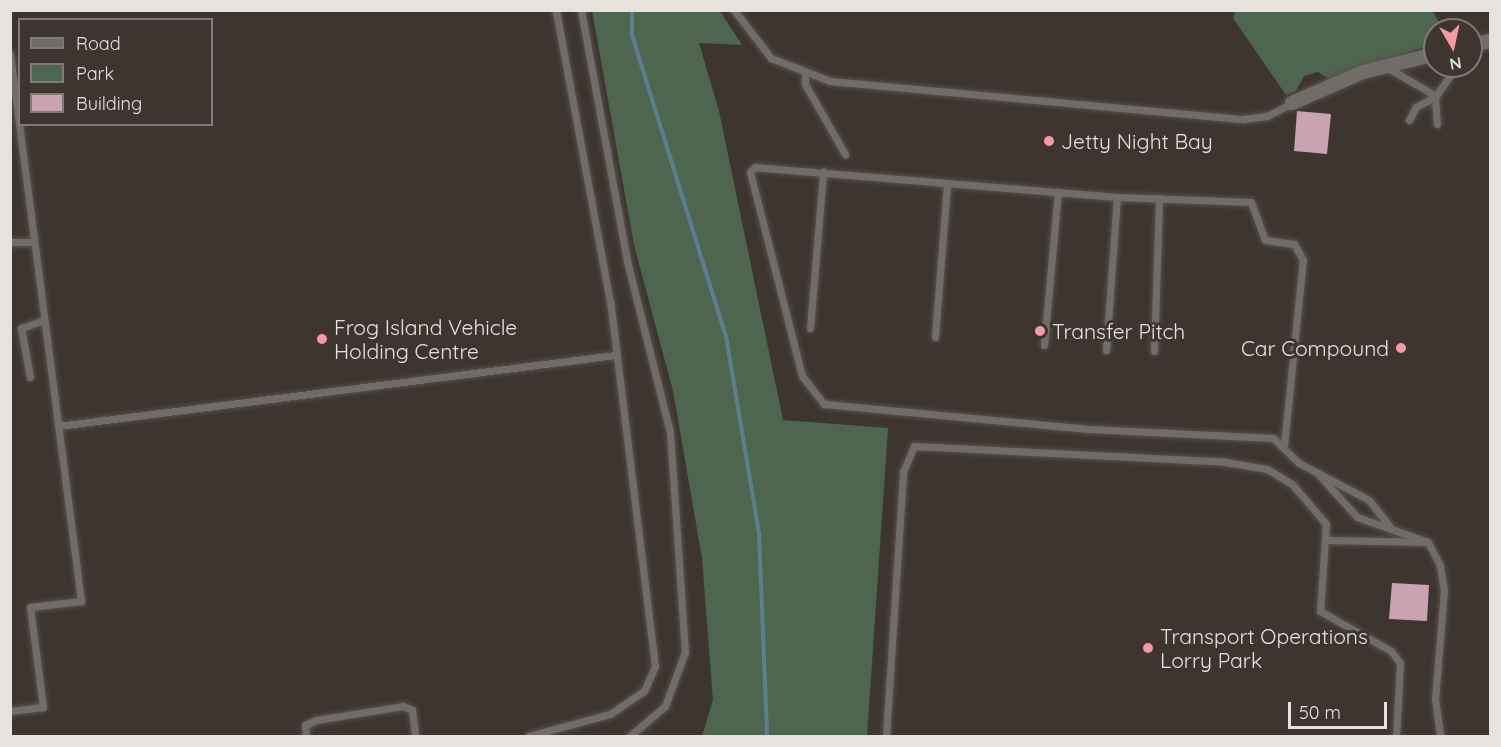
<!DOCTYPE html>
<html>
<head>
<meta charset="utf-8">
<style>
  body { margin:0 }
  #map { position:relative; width:1501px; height:747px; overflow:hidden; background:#3e3530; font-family:Quicksand,sans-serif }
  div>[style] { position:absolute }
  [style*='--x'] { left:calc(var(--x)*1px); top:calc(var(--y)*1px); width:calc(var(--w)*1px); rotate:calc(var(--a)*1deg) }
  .green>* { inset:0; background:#4e6650 }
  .stream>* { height:4px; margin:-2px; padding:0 2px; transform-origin:2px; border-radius:2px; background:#5b7f91 }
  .building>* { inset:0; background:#c9a3b2 }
  .roads { filter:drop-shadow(0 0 2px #59514c) drop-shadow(0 0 2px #59514c) }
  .service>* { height:7px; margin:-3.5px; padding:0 3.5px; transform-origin:3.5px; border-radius:3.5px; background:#706d69 }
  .minor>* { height:14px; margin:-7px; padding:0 7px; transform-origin:7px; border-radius:7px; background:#706d69 }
  .dots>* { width:16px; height:16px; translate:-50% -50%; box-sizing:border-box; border:3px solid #3e3530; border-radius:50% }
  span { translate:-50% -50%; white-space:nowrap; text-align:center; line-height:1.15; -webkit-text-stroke:6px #3e3530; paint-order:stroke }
  .poi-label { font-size:21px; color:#e7e2de }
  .left { translate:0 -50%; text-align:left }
  .right { translate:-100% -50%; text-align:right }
  .frame { position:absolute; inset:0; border:12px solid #e7e2de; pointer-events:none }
  .legend { position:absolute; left:18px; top:18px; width:195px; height:108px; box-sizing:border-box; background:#3e3530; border:2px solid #827a76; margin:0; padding:8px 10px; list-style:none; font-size:18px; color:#e7e2de }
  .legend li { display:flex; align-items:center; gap:12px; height:30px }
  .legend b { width:30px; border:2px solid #827a76 }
  .north { position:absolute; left:1423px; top:18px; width:60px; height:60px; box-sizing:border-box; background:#3e3530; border:2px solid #827a76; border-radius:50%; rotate:171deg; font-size:16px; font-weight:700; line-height:24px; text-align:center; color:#e7e2de }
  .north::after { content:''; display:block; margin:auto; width:21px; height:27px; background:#f49aa4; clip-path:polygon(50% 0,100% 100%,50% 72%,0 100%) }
  .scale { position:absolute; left:1288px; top:702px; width:99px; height:27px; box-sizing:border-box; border:3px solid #e7e2de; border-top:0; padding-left:8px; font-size:18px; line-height:21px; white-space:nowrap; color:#e7e2de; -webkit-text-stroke:4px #3e3530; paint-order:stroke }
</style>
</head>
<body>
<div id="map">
  <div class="green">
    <div style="clip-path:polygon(1236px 10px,1433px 11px,1442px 30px,1435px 30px,1435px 43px,1329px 79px,1318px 72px,1304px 76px,1296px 91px,1286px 95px,1233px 18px)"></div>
    <div style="clip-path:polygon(592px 11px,720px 11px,742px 45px,699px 43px,719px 111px,783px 420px,888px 428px,867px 736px,702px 736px,713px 700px,702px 558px,673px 391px,634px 245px)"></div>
  </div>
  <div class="stream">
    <div style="--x:632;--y:10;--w:25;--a:90"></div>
    <div style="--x:632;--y:35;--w:315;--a:72.7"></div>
    <div style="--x:726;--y:336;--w:201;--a:80.5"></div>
    <div style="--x:759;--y:534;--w:202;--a:87.7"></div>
  </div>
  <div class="building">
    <div style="clip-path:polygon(1297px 111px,1331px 114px,1327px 154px,1294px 151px)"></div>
    <div style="clip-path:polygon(1392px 583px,1429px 585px,1427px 621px,1389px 619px)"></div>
  </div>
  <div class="roads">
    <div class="service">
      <div style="--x:581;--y:10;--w:255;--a:79.6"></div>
      <div style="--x:627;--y:261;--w:176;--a:75.9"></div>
      <div style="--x:670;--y:432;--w:221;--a:86.1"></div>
      <div style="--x:685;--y:652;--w:58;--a:110.3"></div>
      <div style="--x:665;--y:706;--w:46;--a:139.4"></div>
      <div style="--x:734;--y:10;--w:61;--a:52.4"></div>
      <div style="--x:771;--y:58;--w:63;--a:21.3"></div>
      <div style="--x:830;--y:81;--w:415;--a:5.3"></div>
      <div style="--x:1243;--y:119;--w:24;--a:-7"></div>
      <div style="--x:1267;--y:116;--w:28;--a:-27"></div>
      <div style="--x:10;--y:54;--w:552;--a:82.6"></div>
      <div style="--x:81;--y:601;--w:51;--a:173.3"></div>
      <div style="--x:30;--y:607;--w:101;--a:82.6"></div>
      <div style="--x:43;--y:707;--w:33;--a:173"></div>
      <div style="--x:1386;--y:67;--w:58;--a:30.1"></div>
      <div style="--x:805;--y:75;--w:9;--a:90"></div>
      <div style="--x:805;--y:84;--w:81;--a:60.3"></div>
      <div style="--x:1435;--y:97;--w:27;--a:86"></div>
      <div style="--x:1409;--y:120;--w:15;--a:-62"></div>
      <div style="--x:1416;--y:107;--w:21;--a:-28"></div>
      <div style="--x:1435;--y:97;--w:38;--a:-55"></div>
      <div style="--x:10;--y:242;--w:24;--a:0"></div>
      <div style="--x:810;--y:328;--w:157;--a:-85.2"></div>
      <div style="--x:935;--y:337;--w:154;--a:-85.5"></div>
      <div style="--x:1044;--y:345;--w:154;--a:-84.8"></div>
      <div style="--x:1106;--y:350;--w:153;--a:-85.9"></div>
      <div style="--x:1154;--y:351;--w:153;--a:-88.1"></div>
      <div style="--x:30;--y:377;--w:50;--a:-100.4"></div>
      <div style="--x:21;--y:328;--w:24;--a:-19"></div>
      <div style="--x:58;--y:426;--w:562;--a:-7.26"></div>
      <div style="--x:1284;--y:446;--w:187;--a:-84.2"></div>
      <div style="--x:1303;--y:260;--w:18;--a:-119"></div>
      <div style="--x:1294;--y:244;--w:29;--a:-172"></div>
      <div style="--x:1265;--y:240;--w:40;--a:-110.2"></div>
      <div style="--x:1251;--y:202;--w:134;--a:-177.9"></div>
      <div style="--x:1117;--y:197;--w:363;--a:-175.3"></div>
      <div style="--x:755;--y:167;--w:7;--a:135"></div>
      <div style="--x:750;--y:172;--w:211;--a:75.7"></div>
      <div style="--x:802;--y:376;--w:36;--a:52"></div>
      <div style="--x:824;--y:404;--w:266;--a:5.4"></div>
      <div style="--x:1089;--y:429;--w:184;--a:2.8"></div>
      <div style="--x:1273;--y:438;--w:36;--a:44"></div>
      <div style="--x:1299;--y:463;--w:79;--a:27.9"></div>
      <div style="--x:1369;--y:500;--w:33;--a:52"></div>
      <div style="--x:1318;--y:474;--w:58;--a:47.8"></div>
      <div style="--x:1357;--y:517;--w:75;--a:19.4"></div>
      <div style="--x:1428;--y:542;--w:27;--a:63"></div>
      <div style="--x:1440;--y:566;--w:24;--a:81"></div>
      <div style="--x:1444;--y:590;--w:109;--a:94.7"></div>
      <div style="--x:1435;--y:699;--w:37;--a:82"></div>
      <div style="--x:1326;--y:540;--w:102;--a:1.1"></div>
      <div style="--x:306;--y:736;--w:11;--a:-95"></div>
      <div style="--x:305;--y:725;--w:12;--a:-24"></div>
      <div style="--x:316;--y:720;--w:88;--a:-9.1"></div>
      <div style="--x:403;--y:706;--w:10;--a:24"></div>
      <div style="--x:412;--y:710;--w:26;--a:83"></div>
      <div style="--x:529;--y:736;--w:84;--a:-15.2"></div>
      <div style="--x:610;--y:714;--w:41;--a:-34.1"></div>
      <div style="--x:644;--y:691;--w:27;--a:-66"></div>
      <div style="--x:655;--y:666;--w:367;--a:-97"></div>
      <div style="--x:610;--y:302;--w:297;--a:-100.5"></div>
      <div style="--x:886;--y:736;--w:265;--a:-86.3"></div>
      <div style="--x:903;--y:472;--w:28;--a:-67"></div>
      <div style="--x:914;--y:446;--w:312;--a:2.9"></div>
      <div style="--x:1226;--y:462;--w:42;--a:9.7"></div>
      <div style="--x:1267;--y:469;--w:29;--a:31"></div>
      <div style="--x:1292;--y:484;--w:52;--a:49.6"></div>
      <div style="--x:1326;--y:524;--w:87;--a:93.9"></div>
      <div style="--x:1320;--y:611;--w:81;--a:29.4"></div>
      <div style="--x:1391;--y:651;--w:15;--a:53"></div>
      <div style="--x:1400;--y:663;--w:73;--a:93.1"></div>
    </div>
    <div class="minor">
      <div style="--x:1471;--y:45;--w:19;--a:-12"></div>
      <div style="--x:1292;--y:103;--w:77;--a:-23.6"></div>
      <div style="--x:1363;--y:72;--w:74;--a:-14"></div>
    </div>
  </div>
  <div class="dots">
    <div style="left:1049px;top:141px;background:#f49aa4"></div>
    <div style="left:1040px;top:331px;background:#f49aa4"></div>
    <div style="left:322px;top:339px;background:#f49aa4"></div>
    <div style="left:1401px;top:348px;background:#f49aa4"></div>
    <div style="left:1148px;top:648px;background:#f49aa4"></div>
  </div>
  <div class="poi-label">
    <span class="left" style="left:1061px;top:141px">Jetty Night Bay</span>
    <span class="left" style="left:334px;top:339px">Frog Island Vehicle<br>Holding Centre</span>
    <span class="left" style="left:1052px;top:331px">Transfer Pitch</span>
    <span class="right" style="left:1389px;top:348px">Car Compound</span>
    <span class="left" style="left:1160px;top:648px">Transport Operations<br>Lorry Park</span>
  </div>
  <div class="frame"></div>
  <ul class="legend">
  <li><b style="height:8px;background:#706d69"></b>Road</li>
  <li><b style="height:16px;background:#4e6650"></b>Park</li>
  <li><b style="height:16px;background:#c9a3b2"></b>Building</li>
  </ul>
  <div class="north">N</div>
  <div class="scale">50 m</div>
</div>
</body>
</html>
